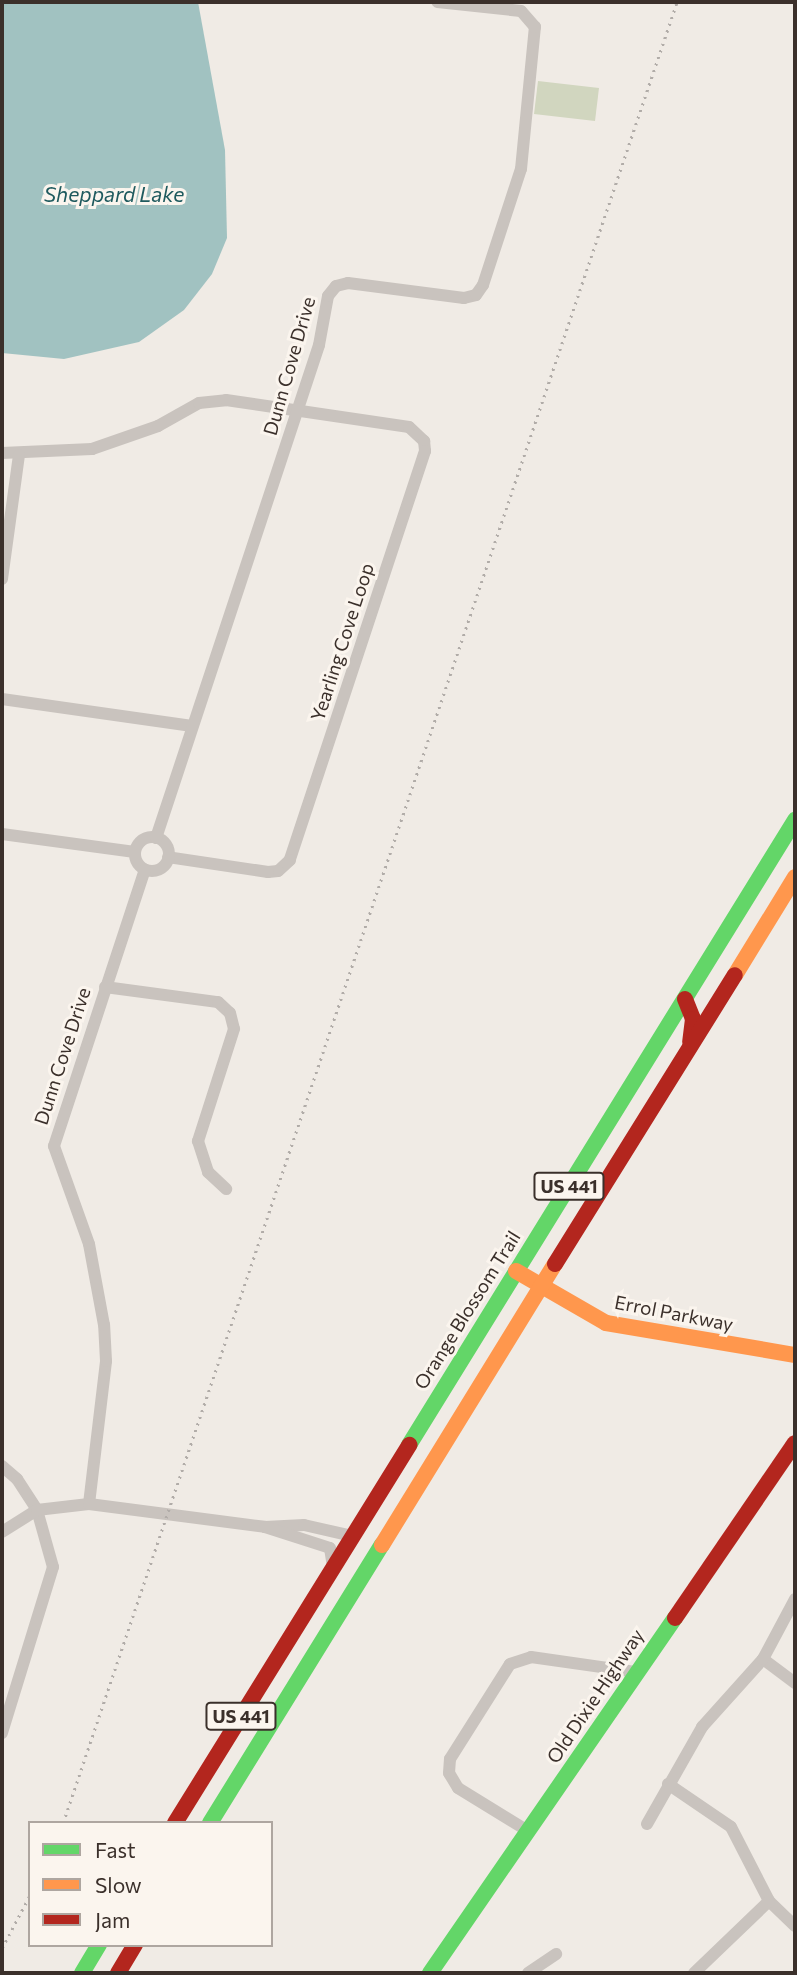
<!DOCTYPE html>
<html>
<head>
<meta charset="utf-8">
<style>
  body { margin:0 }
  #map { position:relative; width:797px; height:1975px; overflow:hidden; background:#f0ebe5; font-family:Commissioner,sans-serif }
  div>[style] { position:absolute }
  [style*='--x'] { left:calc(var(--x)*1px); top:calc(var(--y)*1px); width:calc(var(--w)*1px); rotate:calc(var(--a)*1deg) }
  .green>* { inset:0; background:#d1d6bf }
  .water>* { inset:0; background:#a1c2c1 }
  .street>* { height:12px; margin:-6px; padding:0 6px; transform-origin:6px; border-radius:6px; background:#c9c3be }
  .street>.ring { margin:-6px; padding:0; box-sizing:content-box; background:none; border:12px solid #c9c3be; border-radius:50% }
  .fast>* { height:16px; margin:-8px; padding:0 8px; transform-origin:8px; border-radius:8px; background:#63d668 }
  .slow>* { height:16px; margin:-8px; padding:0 8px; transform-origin:8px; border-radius:8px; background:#ff974d }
  .jam>* { height:16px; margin:-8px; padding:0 8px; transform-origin:8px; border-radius:8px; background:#b3261e }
  .rail>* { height:2.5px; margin-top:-1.25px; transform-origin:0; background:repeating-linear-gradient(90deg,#b1aca8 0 2px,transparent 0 7px) }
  span { translate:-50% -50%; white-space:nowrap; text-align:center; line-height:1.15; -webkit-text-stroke:6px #fbf5ee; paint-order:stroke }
  .shield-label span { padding:2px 5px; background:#fbf5ee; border:2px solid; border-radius:5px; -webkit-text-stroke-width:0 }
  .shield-label { font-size:18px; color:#3b302b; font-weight:700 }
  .street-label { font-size:19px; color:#3b302b }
  .water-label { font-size:21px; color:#1f5a5e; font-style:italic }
  .frame { position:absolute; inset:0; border:4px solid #3b302b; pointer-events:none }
  .legend { position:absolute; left:28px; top:1821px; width:245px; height:126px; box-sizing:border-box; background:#fbf5ee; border:2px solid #aea6a0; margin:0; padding:9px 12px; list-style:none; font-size:21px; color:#3b302b }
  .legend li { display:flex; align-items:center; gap:14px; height:35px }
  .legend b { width:35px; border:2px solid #aea6a0 }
</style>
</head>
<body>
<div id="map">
  <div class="green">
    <div style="clip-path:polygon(538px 81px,599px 88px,595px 121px,534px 114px)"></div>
  </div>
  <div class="water">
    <div style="clip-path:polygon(2px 2px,198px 2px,225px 150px,227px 238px,212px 274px,184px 310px,139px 342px,64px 359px,2px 353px)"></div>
  </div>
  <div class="street">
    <div style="--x:2;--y:453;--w:90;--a:-2.5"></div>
    <div style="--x:92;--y:449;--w:70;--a:-19.2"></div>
    <div style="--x:158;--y:426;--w:47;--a:-29.3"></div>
    <div style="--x:199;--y:403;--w:27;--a:-6"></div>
    <div style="--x:226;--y:400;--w:185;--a:8.4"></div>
    <div style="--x:409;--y:427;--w:21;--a:43"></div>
    <div style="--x:424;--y:441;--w:10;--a:84"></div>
    <div style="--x:425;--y:451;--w:431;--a:108.3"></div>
    <div style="--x:290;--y:860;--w:16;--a:137"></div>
    <div style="--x:278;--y:871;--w:10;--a:174"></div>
    <div style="--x:268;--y:872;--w:101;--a:-171.5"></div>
    <div style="--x:2;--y:579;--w:125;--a:-82.2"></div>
    <div style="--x:2;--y:699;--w:192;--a:8.1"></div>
    <div style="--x:2;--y:834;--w:134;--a:7.7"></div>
    <div class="ring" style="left:135px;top:837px;width:22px;height:22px"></div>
    <div style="--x:156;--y:838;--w:519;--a:-71.7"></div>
    <div style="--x:319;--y:345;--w:50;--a:-79.6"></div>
    <div style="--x:328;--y:296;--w:13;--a:-51"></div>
    <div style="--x:336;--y:286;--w:12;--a:-14"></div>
    <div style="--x:348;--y:283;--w:117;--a:7.4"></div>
    <div style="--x:464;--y:298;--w:12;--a:-14"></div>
    <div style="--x:476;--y:295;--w:12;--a:-55"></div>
    <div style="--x:483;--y:285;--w:122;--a:-71.9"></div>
    <div style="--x:521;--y:169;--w:143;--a:-84.4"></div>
    <div style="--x:535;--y:27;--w:21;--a:-131"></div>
    <div style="--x:521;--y:11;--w:84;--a:-173.9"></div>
    <div style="--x:105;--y:987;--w:114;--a:7.6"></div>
    <div style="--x:218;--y:1002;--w:16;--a:43"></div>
    <div style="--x:230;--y:1013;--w:16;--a:76"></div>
    <div style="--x:234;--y:1029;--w:118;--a:107.8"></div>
    <div style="--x:198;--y:1141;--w:33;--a:72"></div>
    <div style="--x:208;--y:1172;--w:25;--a:43"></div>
    <div style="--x:2;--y:1466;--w:20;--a:41"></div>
    <div style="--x:17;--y:1479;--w:37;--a:57"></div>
    <div style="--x:37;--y:1510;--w:59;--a:74.3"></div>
    <div style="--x:53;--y:1567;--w:174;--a:107.1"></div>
    <div style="--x:89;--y:1504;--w:144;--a:-83.2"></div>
    <div style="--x:106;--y:1361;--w:36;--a:-93"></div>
    <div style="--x:104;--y:1325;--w:82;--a:-100.5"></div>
    <div style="--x:89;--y:1244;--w:104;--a:-109.7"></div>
    <div style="--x:54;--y:1146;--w:291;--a:-71.8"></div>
    <div style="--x:265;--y:1527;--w:39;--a:-3"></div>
    <div style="--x:304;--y:1525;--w:49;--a:12.9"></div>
    <div style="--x:2;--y:1532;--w:41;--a:-32.2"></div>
    <div style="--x:37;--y:1510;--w:52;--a:-6.6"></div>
    <div style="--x:89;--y:1504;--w:177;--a:7.4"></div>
    <div style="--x:265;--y:1527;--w:68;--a:17.9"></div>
    <div style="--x:330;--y:1548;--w:18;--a:81"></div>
    <div style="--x:763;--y:1659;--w:40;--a:37"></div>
    <div style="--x:668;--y:1784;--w:76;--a:34.3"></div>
    <div style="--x:731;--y:1827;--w:83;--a:62.8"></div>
    <div style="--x:769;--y:1901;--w:36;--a:44"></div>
    <div style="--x:647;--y:1824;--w:112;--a:-60.4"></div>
    <div style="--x:702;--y:1727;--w:91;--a:-48.1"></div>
    <div style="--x:763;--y:1659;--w:68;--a:-61.9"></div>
    <div style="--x:528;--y:1831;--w:82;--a:-148.4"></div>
    <div style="--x:458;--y:1788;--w:17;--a:-121"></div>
    <div style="--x:449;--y:1773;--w:14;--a:-86"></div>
    <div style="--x:450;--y:1759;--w:112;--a:-57.7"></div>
    <div style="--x:510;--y:1664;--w:22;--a:-18"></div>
    <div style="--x:531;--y:1657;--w:107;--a:8.1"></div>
    <div style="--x:528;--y:1973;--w:34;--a:-34"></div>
    <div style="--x:694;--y:1973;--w:104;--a:-43.8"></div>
  </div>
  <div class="fast">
    <div style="--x:409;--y:1445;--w:735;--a:-58.3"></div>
    <div style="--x:210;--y:1823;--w:327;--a:-58.3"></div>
    <div style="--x:82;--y:1973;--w:33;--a:-59"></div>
    <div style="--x:430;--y:1973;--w:431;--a:-55.4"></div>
  </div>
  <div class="slow">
    <div style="--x:735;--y:975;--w:115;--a:-58.5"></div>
    <div style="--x:516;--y:1271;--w:104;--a:30"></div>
    <div style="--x:606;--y:1323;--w:192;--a:9.6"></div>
    <div style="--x:382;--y:1545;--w:330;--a:-58.4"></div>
  </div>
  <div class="jam">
    <div style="--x:685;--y:999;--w:22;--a:68"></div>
    <div style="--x:693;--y:1019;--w:23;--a:97"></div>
    <div style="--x:555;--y:1264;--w:340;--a:-58.1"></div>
    <div style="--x:675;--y:1618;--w:212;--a:-55.6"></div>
    <div style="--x:175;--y:1823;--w:445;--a:-58.2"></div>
    <div style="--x:118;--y:1973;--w:33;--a:-59"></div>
  </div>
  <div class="rail">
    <div style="--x:63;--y:1823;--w:1922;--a:-71.37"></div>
    <div style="--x:2;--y:1948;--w:60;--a:-62.2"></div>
  </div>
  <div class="shield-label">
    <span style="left:569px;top:1186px">US 441</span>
    <span style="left:241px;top:1716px">US 441</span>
  </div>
  <div class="street-label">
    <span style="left:289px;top:366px;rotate:-74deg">Dunn Cove Drive</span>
    <span style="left:342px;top:642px;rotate:-72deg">Yearling Cove Loop</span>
    <span style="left:62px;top:1056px;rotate:-72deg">Dunn Cove Drive</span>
    <span style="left:467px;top:1310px;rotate:-58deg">Orange Blossom Trail</span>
    <span style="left:674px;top:1313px;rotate:11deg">Errol Parkway</span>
    <span style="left:595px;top:1696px;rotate:-56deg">Old Dixie Highway</span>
  </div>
  <div class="water-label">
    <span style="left:114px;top:194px">Sheppard Lake</span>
  </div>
  <div class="frame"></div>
  <ul class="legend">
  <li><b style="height:9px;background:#63d668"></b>Fast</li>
  <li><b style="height:9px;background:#ff974d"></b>Slow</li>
  <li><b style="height:9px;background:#b3261e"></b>Jam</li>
  </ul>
</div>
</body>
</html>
